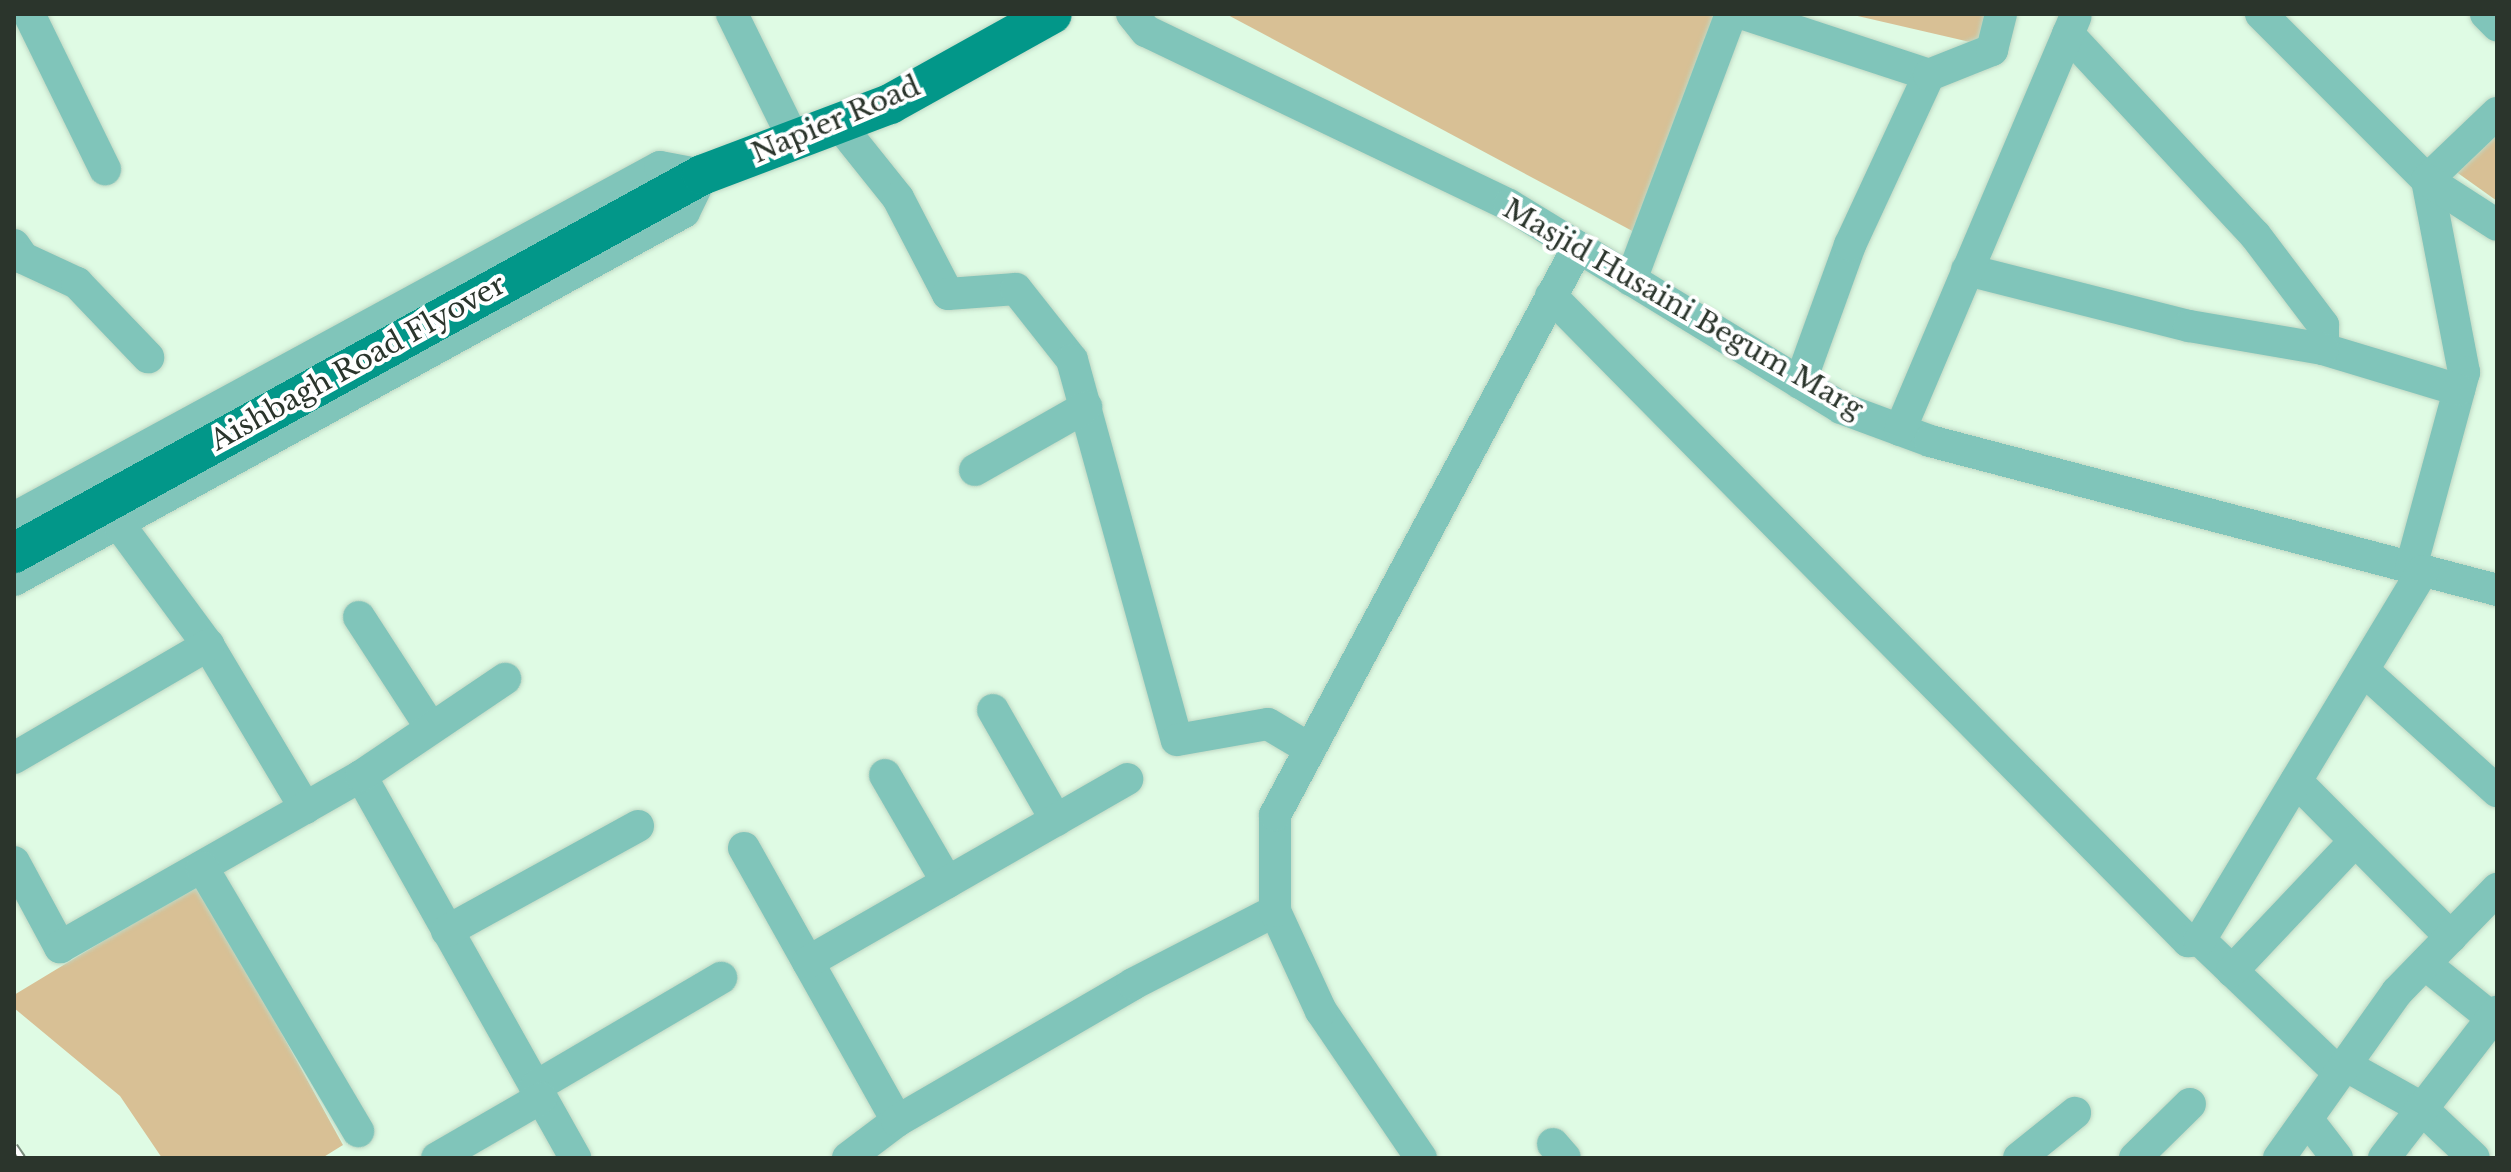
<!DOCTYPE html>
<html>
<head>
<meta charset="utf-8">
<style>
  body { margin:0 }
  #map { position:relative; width:2511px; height:1172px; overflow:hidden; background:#dffbe4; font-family:"Libre Baskerville",serif }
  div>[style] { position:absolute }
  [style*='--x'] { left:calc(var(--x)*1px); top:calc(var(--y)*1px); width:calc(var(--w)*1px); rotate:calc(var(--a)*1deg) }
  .green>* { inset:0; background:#d8c095 }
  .roads { filter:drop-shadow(0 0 2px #bfd7c3) drop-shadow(0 0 2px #bfd7c3) }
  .minor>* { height:32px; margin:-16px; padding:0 16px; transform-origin:16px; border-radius:16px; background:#80c5ba }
  .major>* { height:40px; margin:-20px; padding:0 20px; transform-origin:20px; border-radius:20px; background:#029789 }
  .rail>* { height:9px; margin-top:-4.5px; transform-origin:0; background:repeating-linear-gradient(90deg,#fff 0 18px,#798b7c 0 36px); box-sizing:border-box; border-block:2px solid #798b7c }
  span { translate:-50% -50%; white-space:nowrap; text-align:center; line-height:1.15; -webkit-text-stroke:8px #fff; paint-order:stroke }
  .street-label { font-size:28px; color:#2b352c }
  .frame { position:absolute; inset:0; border:16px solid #2b352c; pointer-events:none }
</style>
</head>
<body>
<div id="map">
  <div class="green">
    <div style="clip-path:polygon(1226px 14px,1726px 14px,1638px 234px)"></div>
    <div style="clip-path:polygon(1849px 14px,1991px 14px,1983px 45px)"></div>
    <div style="clip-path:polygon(2497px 129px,2497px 201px,2455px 171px)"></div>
    <div style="clip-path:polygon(199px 883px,343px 1145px,322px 1158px,162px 1158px,120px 1096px,14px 1008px,14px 995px)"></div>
  </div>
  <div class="roads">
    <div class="minor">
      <div style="--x:29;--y:14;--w:173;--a:63.9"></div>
      <div style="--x:732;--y:14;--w:140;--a:63.8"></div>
      <div style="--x:1132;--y:14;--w:22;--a:51"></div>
      <div style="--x:1146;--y:31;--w:403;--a:25.6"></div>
      <div style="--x:1509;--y:205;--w:389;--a:31.4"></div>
      <div style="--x:1841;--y:408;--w:95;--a:20.3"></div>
      <div style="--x:1930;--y:441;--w:586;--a:14.72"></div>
      <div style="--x:1744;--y:14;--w:195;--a:18.2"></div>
      <div style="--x:2261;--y:14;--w:235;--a:45"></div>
      <div style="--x:2427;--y:180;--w:196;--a:79.1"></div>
      <div style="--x:2464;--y:372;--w:202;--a:105.2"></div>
      <div style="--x:2486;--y:14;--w:16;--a:45"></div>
      <div style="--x:2068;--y:34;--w:275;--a:47.1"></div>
      <div style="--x:2255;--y:235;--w:113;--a:52.9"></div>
      <div style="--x:2323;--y:325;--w:24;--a:90"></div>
      <div style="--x:2323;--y:349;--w:142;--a:16.8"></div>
      <div style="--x:2497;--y:113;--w:97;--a:136.3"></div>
      <div style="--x:2427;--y:180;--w:83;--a:32.7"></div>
      <div style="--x:838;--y:123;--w:96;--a:51.3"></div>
      <div style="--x:898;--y:198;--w:108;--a:62.5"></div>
      <div style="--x:948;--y:294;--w:68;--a:-4.2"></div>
      <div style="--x:1016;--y:289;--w:90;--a:51.7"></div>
      <div style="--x:1072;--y:360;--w:394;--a:74.6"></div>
      <div style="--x:1177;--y:740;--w:92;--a:-10"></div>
      <div style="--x:1268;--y:724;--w:49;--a:30.8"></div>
      <div style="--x:14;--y:245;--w:16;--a:55"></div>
      <div style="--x:23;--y:258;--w:60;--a:24.8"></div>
      <div style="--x:77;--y:283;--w:103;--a:46.2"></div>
      <div style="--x:1967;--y:270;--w:229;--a:14.2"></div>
      <div style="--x:2189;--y:326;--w:136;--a:9.7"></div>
      <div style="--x:1631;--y:280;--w:284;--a:-69.4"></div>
      <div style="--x:1551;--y:296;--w:907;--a:45.36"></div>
      <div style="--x:2188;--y:941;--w:12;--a:-5"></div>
      <div style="--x:2200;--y:940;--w:192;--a:43.7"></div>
      <div style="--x:1800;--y:383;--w:147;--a:-70.1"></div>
      <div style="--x:1850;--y:245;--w:187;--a:-65.1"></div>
      <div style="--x:1929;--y:75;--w:68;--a:-21.6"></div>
      <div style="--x:1992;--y:50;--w:37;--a:-76"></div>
      <div style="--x:1900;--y:430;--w:449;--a:-67"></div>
      <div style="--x:975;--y:470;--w:128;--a:-29.6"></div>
      <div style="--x:14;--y:518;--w:735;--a:-28.52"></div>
      <div style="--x:660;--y:167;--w:43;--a:10.8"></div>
      <div style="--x:702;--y:175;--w:41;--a:115.9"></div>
      <div style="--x:684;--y:212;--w:764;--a:151.22"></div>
      <div style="--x:118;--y:523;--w:152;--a:53.6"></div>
      <div style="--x:208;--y:645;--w:190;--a:59.2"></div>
      <div style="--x:359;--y:617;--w:132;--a:57"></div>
      <div style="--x:2363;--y:670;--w:181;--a:42.1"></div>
      <div style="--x:993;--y:710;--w:127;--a:60.2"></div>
      <div style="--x:14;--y:758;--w:225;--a:-30.2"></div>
      <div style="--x:885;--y:775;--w:124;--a:59.9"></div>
      <div style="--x:361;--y:776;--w:438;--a:60.7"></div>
      <div style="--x:2296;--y:781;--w:220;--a:45.2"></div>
      <div style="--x:744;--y:848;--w:313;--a:60.7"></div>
      <div style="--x:14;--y:862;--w:97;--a:61.6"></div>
      <div style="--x:60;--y:947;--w:346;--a:-29.6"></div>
      <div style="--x:361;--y:776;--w:174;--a:-34"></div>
      <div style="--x:202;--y:867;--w:307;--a:59.4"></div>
      <div style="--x:447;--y:931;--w:218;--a:-28.8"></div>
      <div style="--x:2200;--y:940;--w:431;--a:-58.9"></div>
      <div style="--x:808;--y:962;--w:368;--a:-29.8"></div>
      <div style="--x:2425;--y:964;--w:92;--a:38.9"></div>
      <div style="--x:2232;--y:971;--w:179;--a:-46.6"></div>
      <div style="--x:2345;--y:1065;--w:86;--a:29.2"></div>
      <div style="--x:2420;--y:1107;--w:74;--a:43.4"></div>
      <div style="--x:535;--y:1087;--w:216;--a:-30.4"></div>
      <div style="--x:2307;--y:1119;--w:49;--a:52.4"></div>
      <div style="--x:1553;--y:1144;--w:18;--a:49"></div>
      <div style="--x:437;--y:1158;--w:120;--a:-30"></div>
      <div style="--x:848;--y:1158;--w:61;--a:-37.1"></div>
      <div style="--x:897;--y:1121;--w:273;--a:-30.1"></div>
      <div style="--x:1133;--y:984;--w:160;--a:-27.2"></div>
      <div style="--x:1421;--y:1158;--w:178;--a:-124.2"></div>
      <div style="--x:1321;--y:1011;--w:110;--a:-114.7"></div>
      <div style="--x:1275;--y:911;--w:96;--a:-90"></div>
      <div style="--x:1275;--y:815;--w:644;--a:-61.92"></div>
      <div style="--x:2019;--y:1158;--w:72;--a:-38.8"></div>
      <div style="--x:2135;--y:1158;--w:77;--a:-44.5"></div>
      <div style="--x:2279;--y:1158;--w:204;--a:-54.6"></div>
      <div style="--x:2397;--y:992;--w:144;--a:-45.8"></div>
      <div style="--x:2384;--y:1158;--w:185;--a:-52.3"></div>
    </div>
    <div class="major">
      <div style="--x:14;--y:553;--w:785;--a:-28.79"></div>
      <div style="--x:702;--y:175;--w:201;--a:-20.7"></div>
      <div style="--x:890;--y:104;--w:185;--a:-29.1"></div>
    </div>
  </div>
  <div class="rail">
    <div style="--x:14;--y:1146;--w:14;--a:56"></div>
  </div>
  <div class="street-label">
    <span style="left:836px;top:120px;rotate:-23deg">Napier Road</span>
    <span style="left:1683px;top:309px;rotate:30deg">Masjid Husaini Begum Marg</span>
    <span style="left:358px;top:363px;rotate:-29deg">Aishbagh Road Flyover</span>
  </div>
  <div class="frame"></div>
</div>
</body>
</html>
